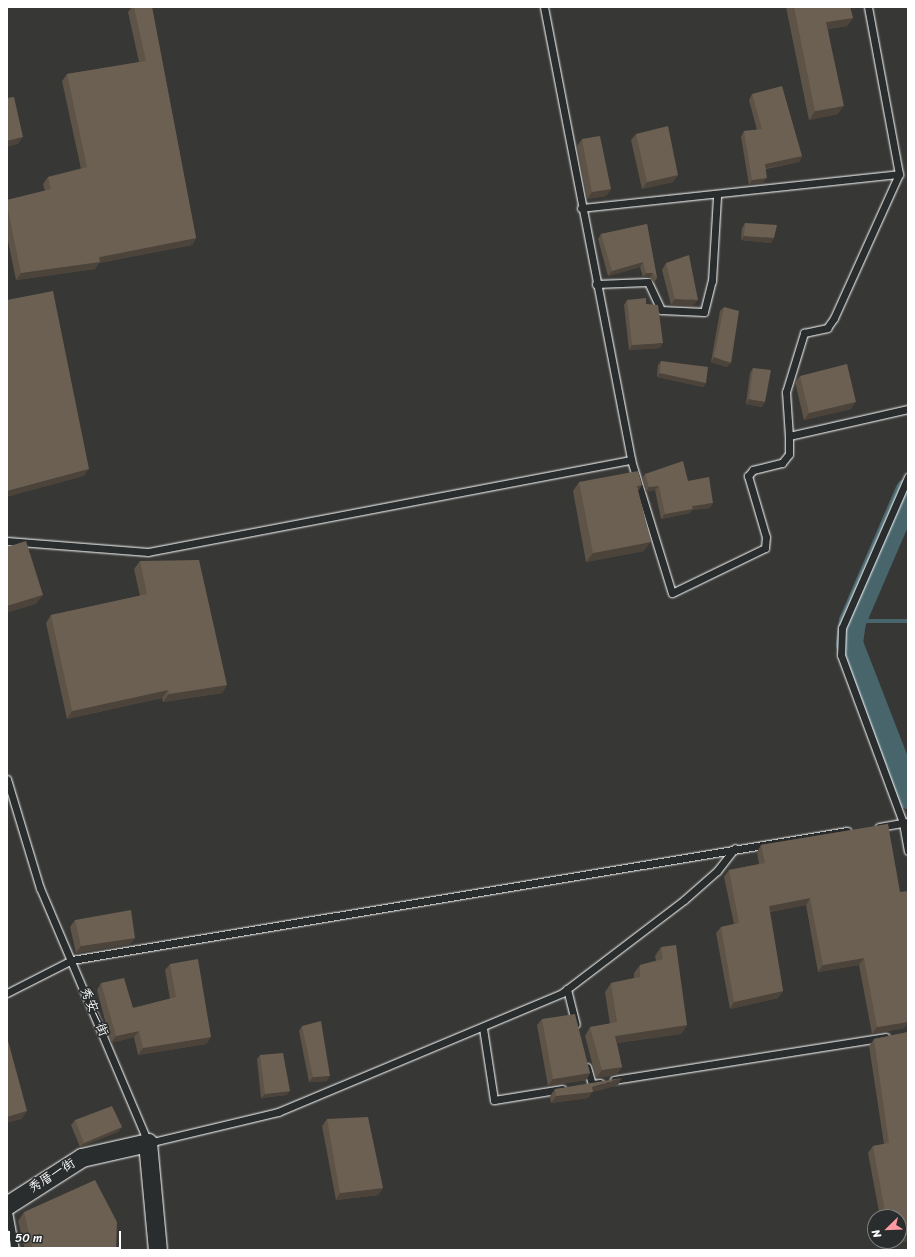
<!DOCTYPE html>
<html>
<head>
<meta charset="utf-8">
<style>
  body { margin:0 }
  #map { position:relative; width:915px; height:1257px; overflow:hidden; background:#373735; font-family:Sriracha,"LXGW WenKai TC",sans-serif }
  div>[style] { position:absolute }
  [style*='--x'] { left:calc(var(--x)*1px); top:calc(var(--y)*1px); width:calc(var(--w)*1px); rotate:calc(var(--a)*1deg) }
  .stream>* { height:4.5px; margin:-2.25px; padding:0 2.25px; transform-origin:2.25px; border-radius:2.25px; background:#48656c }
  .river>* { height:27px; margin:-13.5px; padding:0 13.5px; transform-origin:13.5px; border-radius:13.5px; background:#48656c }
  .roads { filter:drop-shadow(0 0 1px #fff) drop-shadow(0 0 1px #fff) }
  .service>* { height:7px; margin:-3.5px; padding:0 3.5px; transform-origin:3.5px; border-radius:3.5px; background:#2a2d2e }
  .tertiary>* { height:18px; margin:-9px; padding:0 9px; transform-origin:9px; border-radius:9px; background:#2a2d2e }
  .wall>* { inset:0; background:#5d5347 }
  .shaded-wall>* { inset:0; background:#4c433a }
  .building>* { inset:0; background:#6c6053 }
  span { translate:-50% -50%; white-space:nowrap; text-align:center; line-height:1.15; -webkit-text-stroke:3.5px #2a2d2e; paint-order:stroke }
  .street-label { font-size:13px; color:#fff }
  .frame { position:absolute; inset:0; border:8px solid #fff; pointer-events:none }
  .north { position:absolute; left:867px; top:1209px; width:40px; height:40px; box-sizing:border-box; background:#2a2d2e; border:1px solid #7f8182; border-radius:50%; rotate:247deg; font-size:11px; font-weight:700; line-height:16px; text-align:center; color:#fff }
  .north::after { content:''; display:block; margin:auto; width:14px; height:18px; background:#ff9aa2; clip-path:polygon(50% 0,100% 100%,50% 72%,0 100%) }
  .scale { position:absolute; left:8px; top:1231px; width:113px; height:18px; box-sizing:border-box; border:2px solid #fff; border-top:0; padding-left:5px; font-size:12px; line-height:14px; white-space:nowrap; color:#fff; -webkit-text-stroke:3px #2a2d2e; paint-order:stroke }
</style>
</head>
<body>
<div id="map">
  <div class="stream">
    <div style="--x:852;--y:621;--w:56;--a:0"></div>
  </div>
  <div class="river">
    <div style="--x:908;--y:491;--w:142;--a:113.3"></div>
    <div style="--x:852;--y:621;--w:22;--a:98"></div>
    <div style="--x:849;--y:643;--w:163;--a:68.8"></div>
  </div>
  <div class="roads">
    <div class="service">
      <div style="--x:544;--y:7;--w:461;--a:79.1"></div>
      <div style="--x:631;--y:460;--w:139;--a:72.9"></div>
      <div style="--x:672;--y:593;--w:103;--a:-25.8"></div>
      <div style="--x:765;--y:548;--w:11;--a:-85"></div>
      <div style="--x:766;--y:537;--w:64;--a:-106.4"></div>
      <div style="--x:748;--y:476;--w:8;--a:-50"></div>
      <div style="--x:753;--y:470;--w:30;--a:-14"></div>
      <div style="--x:782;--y:463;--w:11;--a:-52"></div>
      <div style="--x:789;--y:454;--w:18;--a:-90"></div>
      <div style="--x:789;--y:436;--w:122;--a:-12.8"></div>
      <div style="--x:581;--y:208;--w:320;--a:-6.1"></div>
      <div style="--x:596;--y:284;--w:52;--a:-2.2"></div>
      <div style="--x:648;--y:282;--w:31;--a:65"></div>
      <div style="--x:661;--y:310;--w:43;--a:2.7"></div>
      <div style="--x:704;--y:312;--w:32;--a:-76"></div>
      <div style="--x:712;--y:281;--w:85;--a:-86.6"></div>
      <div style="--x:789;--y:436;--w:44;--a:-93.9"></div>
      <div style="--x:786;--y:392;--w:62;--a:-73"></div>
      <div style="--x:804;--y:333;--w:24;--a:-12"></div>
      <div style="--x:827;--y:328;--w:12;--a:-55"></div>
      <div style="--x:834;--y:318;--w:158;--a:-65.7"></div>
      <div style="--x:899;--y:174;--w:170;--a:-100.5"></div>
      <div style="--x:908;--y:477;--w:165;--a:113.6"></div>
      <div style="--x:842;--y:628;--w:27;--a:92"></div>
      <div style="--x:841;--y:655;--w:179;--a:69.7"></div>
      <div style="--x:903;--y:823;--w:28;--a:80"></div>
      <div style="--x:7;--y:541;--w:141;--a:4.5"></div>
      <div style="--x:148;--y:552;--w:492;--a:-10.8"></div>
      <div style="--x:7;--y:779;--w:114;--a:73.2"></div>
      <div style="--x:40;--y:888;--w:277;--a:67"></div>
      <div style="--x:148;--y:1143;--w:134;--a:-13.4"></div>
      <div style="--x:278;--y:1112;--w:308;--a:-22.7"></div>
      <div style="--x:562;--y:993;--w:153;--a:-37.3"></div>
      <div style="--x:684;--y:900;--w:44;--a:-41.3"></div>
      <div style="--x:717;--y:871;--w:29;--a:-52"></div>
      <div style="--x:879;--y:827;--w:29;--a:-10"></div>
      <div style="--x:567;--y:989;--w:36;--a:76"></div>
      <div style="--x:7;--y:993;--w:73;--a:-26.9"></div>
      <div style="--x:72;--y:960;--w:786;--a:-9.45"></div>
      <div style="--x:483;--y:1028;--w:73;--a:81.3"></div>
      <div style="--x:494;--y:1100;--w:69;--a:-9.2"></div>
      <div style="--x:587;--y:1067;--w:18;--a:74"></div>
      <div style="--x:592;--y:1084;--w:8;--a:-7"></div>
      <div style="--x:614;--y:1080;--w:275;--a:-9"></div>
      <div style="--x:7;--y:1206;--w:45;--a:79.7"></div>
    </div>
    <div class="tertiary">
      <div style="--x:7;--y:1206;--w:89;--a:-32.6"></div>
      <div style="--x:82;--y:1158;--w:68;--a:-12.8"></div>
      <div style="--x:148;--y:1143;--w:107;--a:84.7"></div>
    </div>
  </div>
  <div class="wall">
    <div style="clip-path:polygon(132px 7px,152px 7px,196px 238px,192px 245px,99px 263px,95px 269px,16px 280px,7px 236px,7px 200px,45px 191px,43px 184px,48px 177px,81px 169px,62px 81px,67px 74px,139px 62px,128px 12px)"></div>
    <div style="clip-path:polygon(786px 7px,850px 7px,853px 18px,847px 26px,828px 29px,838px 114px,809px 120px)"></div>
    <div style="clip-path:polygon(752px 94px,802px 156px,799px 162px,766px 169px,763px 183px,749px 185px,741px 137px,744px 131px,757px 130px,749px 100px)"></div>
    <div style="clip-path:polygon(636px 134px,678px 175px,673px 182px,642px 189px,631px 140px)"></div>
    <div style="clip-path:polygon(582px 139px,611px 189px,606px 196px,587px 199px,577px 146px)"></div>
    <div style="clip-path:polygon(745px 223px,771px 243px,741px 240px,742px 228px)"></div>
    <div style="clip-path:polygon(647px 224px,657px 278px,654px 283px,650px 278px,643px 277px,640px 267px,608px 276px,598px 239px,601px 234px)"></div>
    <div style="clip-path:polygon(666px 263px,693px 306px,671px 305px,662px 270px)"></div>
    <div style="clip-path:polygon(627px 300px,660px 348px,629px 350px,624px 305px)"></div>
    <div style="clip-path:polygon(724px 307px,727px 367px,711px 362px,720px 311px)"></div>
    <div style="clip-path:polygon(661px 361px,706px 383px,703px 387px,657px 377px,658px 365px)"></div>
    <div style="clip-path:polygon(753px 368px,762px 407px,746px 404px,750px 373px)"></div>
    <div style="clip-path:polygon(800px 376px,851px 409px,804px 420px,795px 382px)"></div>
    <div style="clip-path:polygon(645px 474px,688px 481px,710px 508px,692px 510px,690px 513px,661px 519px,655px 490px,646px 492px,642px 478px)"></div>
    <div style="clip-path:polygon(579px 482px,642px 485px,638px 491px,644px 551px,586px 562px,573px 491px)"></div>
    <div style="clip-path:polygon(140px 561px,227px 685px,222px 693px,163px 702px,162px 698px,67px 719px,46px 623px,51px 615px,140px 596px,134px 569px)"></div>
    <div style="clip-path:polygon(888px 824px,905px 1028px,872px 1034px,859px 965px,818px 972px,806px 905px,770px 912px,783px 991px,778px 998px,730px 1009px,716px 933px,721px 927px,734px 924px,724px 877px,729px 870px,759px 864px,757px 852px,761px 845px)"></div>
    <div style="clip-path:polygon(75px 920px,135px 938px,130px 944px,76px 953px,70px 927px)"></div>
    <div style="clip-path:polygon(661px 947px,687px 1025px,681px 1034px,617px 1043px,622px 1067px,616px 1075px,596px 1078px,585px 1036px,590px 1027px,610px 1024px,605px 992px,611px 983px,634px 978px,634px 973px,640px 965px,656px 961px,655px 956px)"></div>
    <div style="clip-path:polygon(170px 964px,211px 1037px,206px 1044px,138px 1055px,134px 1037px,111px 1043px,97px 990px,101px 983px,133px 1008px,170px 999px,165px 970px)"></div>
    <div style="clip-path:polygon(542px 1019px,590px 1073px,586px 1080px,548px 1086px,537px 1025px)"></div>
    <div style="clip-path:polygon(302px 1026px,327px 1081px,309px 1082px,299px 1031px)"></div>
    <div style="clip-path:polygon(908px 1032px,908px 1241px,885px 1245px,884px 1241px,899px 1241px,899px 1217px,880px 1217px,868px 1153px,873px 1146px,884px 1144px,869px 1046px,874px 1039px)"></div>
    <div style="clip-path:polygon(260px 1055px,290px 1091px,286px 1095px,261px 1098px,257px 1059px)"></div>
    <div style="clip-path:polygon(618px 1085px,592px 1092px,588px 1098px,551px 1103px,550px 1096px,555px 1089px)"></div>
    <div style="clip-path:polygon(327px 1119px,383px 1188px,378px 1195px,336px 1200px,322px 1126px)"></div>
    <div style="clip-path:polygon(75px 1120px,122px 1127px,118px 1132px,80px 1147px,71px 1125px)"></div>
    <div style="clip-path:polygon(24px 1212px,116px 1250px,25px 1250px,18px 1221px)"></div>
  </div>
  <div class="shaded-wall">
    <div style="clip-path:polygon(853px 18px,847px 26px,821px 30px,826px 22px)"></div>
    <div style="clip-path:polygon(844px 106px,838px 114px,809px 120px,815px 111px)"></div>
    <div style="clip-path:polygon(23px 137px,18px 144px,7px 147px,7px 141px)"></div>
    <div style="clip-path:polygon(802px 156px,799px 162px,761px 169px,765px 164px)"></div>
    <div style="clip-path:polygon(678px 175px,673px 182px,642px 189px,647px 182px)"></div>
    <div style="clip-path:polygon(767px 178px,763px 183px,749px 185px,752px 180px)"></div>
    <div style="clip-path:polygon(611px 189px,606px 196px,587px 199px,592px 192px)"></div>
    <div style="clip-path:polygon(744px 236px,774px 238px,771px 243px,741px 240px)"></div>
    <div style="clip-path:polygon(196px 238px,192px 245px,99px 263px,95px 269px,16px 280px,21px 273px)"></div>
    <div style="clip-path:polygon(643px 262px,640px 267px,608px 276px,612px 271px)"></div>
    <div style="clip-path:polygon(646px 273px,653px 273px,650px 278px,643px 277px)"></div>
    <div style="clip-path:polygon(675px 299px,698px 300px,693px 306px,671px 305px)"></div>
    <div style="clip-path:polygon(663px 343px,660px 348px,629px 350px,632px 345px)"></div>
    <div style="clip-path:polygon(714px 357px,731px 363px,727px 367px,711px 362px)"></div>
    <div style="clip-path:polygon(660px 373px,706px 383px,703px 387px,657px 377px)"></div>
    <div style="clip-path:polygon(749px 399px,765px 402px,762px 407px,746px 404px)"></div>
    <div style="clip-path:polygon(856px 402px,851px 409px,804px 420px,809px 413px)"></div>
    <div style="clip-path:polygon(89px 469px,84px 476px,7px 497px,7px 491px)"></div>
    <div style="clip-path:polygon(642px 485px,636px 493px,637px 486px)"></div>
    <div style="clip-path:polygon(659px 486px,655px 490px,646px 492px,649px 487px)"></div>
    <div style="clip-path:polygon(713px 503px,710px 508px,692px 510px,690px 513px,661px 519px,665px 514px,692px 506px)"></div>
    <div style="clip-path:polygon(651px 542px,644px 551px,586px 562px,593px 553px)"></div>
    <div style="clip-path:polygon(43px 595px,36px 604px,7px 613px,7px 606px)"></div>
    <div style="clip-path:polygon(227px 685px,222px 693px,163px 702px,169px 694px)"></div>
    <div style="clip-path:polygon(168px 690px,162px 698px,67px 719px,72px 711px)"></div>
    <div style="clip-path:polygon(810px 898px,806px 905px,764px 913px,769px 906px)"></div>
    <div style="clip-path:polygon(135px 938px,130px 944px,76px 953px,81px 946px)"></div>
    <div style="clip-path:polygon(864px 958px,859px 965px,818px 972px,823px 965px)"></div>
    <div style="clip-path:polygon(783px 991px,778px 998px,730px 1009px,734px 1002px)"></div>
    <div style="clip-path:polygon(908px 1022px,908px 1024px,905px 1028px,872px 1034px,877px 1027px)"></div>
    <div style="clip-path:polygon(687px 1025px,681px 1034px,609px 1044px,615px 1036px)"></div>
    <div style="clip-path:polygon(139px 1031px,134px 1037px,111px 1043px,116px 1036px)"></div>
    <div style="clip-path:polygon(211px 1037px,206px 1044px,138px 1055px,143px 1048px)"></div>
    <div style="clip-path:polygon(622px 1067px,616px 1075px,596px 1078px,602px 1070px)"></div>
    <div style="clip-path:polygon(590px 1073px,586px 1080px,548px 1086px,553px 1079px)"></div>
    <div style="clip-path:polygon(330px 1076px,327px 1081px,309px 1082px,313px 1077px)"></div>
    <div style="clip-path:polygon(622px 1078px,618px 1085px,592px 1092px,588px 1098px,551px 1103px,556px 1096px,592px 1087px)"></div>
    <div style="clip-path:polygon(290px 1091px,286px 1095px,261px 1098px,265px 1094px)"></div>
    <div style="clip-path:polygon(27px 1111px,22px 1119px,7px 1123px,7px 1117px)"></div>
    <div style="clip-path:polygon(122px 1127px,118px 1132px,80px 1147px,84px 1143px)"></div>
    <div style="clip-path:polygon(383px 1188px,378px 1195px,336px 1200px,340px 1193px)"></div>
    <div style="clip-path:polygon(908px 1235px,908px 1241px,885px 1245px,887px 1241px,899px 1241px,899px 1236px)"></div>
  </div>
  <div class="building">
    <div style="clip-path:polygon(134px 7px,152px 7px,196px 238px,99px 257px,100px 262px,21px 273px,7px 205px,7px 200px,51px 189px,48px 177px,87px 167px,67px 74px,146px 61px)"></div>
    <div style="clip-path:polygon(794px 7px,850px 7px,853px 18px,826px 22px,844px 106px,815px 111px)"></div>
    <div style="clip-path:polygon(782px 86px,802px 156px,765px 164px,767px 178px,752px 180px,744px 131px,762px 129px,752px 94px)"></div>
    <div style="clip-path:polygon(14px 97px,23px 137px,7px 141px,7px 98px)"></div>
    <div style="clip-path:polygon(668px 126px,678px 175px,647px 182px,636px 134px)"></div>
    <div style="clip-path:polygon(600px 136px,611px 189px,592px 192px,582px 139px)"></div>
    <div style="clip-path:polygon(745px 223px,777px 225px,774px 238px,744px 236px)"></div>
    <div style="clip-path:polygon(647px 224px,657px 278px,653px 273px,646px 273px,643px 262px,612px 271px,601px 234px)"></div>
    <div style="clip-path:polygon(689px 255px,698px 300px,675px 299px,666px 263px)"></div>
    <div style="clip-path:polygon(53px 291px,89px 469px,7px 491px,7px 300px)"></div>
    <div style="clip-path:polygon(646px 298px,646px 304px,658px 305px,663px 343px,632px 345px,627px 300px)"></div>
    <div style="clip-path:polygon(724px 307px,739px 311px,731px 363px,714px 357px)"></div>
    <div style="clip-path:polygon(661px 361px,708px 367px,706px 383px,660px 373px)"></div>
    <div style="clip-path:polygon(847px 364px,856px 402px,809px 413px,800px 376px)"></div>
    <div style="clip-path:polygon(753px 368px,771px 370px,765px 402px,749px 399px)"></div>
    <div style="clip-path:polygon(683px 461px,688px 481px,709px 477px,713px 503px,692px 506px,693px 509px,665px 514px,659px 486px,649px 487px,645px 474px)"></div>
    <div style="clip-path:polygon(638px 471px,642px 485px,637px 486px,651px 542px,593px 553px,579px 482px)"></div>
    <div style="clip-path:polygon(26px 541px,43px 595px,7px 606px,7px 547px)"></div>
    <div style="clip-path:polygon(199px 560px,227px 685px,169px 694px,168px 690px,72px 711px,51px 615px,147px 594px,140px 561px)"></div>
    <div style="clip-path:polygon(888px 824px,900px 892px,908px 891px,908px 1022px,877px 1027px,864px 958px,823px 965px,810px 898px,769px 906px,783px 991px,734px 1002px,721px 927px,739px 923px,729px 870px,765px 863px,761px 845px)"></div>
    <div style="clip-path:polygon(131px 910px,135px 938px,81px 946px,75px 920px)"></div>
    <div style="clip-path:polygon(676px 945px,687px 1025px,615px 1036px,622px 1067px,602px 1070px,590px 1027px,617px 1022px,611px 983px,640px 977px,640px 965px,663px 959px,661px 947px)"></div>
    <div style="clip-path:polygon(198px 959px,211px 1037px,143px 1048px,139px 1031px,116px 1036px,101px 983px,124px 978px,133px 1008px,176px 997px,170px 964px)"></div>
    <div style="clip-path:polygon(575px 1014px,590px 1073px,553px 1079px,542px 1019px)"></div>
    <div style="clip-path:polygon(321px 1021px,330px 1076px,313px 1077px,302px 1026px)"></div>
    <div style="clip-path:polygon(908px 1032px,908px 1079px,907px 1079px,908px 1083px,908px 1235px,899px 1236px,899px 1217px,886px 1217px,873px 1146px,889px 1143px,874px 1039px)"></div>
    <div style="clip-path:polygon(7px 1037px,27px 1111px,7px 1117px)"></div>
    <div style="clip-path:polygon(283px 1053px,290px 1091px,265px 1094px,260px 1055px)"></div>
    <div style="clip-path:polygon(622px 1078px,592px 1087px,593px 1092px,556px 1096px,555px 1089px)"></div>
    <div style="clip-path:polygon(112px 1106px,122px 1127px,84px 1143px,75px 1120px)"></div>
    <div style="clip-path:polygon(368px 1117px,383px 1188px,340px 1193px,327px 1119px)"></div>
    <div style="clip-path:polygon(95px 1180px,117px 1222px,116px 1250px,33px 1250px,24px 1212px)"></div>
  </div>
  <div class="street-label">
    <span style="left:94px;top:1012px;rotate:67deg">秀安一街</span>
    <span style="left:52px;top:1176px;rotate:-32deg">秀厝一街</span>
  </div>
  <div class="frame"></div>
  <div class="north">N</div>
  <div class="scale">50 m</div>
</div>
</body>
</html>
